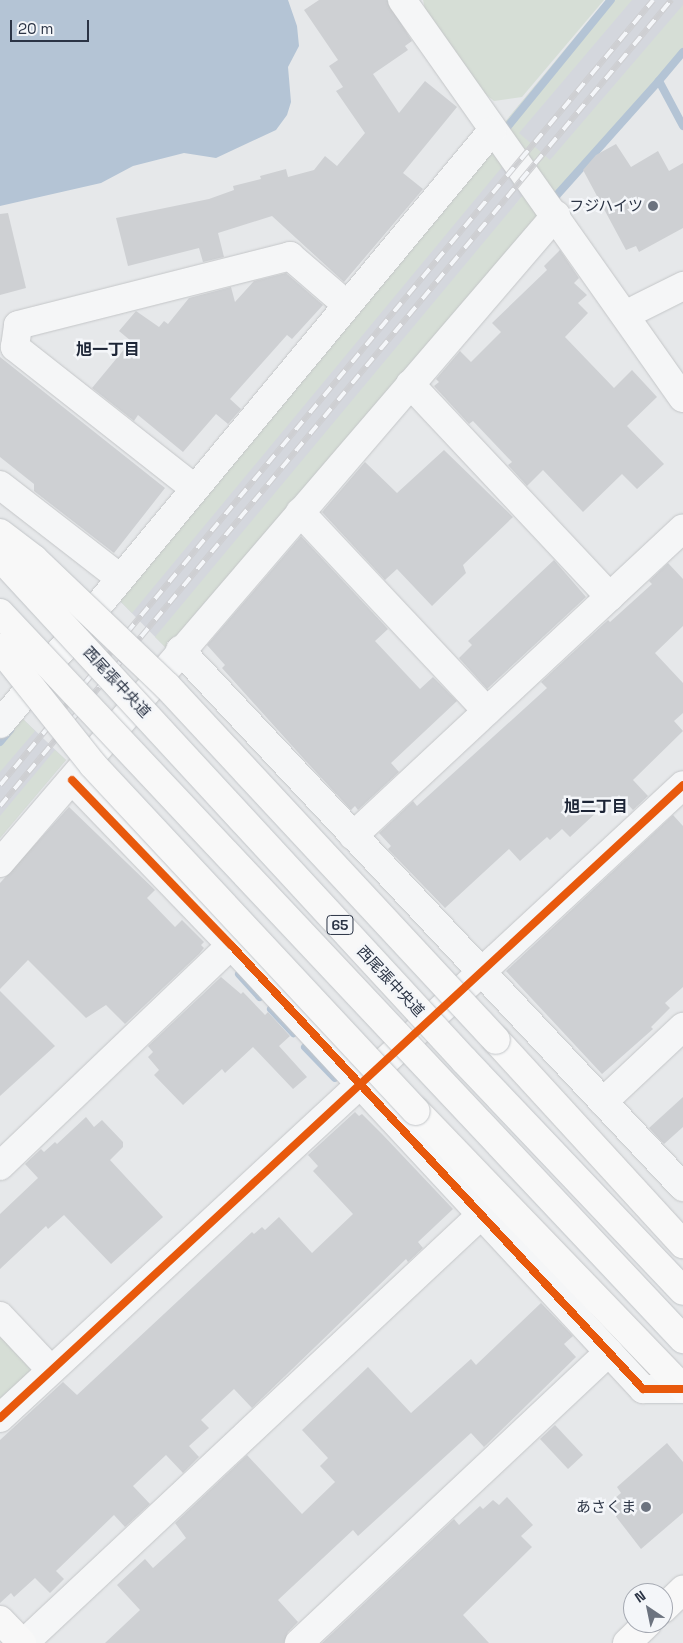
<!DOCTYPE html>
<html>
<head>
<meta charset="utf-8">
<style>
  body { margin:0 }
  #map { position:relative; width:683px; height:1643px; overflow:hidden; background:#e6e8ea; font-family:"Space Grotesk","Noto Sans JP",sans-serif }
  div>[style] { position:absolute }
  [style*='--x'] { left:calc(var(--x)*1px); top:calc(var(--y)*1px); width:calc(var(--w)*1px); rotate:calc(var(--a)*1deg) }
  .built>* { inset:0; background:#d4d7dd }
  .green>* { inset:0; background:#d6ded6 }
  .water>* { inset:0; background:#b4c4d5 }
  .stream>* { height:8px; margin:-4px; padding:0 4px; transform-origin:4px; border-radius:4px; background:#b4c4d5 }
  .building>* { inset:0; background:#ced0d3 }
  .roads { filter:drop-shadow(0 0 1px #c4c6c8) drop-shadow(0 0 1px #c4c6c8) }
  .street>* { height:28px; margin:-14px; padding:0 14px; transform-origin:14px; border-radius:14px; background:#f5f6f7 }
  .secondary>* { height:28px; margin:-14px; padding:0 14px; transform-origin:14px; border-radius:14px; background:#f8f8f8 }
  .primary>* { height:28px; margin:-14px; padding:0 14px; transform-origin:14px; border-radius:14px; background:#f8f8f8 }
  .highway>* { height:28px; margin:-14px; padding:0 14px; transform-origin:14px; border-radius:14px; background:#f8f8f8 }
  .rail>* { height:5.5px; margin-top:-2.75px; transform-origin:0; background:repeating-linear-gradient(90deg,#f4f6f9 0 11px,#cecfd2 0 22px); box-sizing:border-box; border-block:1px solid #cecfd2 }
  .bridges { filter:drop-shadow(0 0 1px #c2c5c8) drop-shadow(0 0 1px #c2c5c8) }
  .primary-bridge>* { height:28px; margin:-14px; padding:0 14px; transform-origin:14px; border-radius:14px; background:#f8f8f8 }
  .cycleway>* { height:8px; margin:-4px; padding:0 4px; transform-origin:4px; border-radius:4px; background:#e8590c }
  .dots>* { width:14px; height:14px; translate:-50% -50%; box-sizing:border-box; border:2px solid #f4f6f9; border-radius:50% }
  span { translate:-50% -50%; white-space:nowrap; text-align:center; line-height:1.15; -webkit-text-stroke:5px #f4f6f9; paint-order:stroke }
  .shield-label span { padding:1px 4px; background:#f4f6f9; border:1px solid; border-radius:4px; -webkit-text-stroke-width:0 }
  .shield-label { font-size:14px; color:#2b3445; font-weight:700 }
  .poi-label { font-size:15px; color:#2b3445 }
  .right { translate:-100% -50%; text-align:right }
  .street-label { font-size:15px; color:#2b3445 }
  .neighbourhood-label { font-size:16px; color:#1d2536; font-weight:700 }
  .north { position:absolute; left:623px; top:1583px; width:50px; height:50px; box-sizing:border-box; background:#f4f6f9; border:1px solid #a4a8b1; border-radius:50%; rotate:326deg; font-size:14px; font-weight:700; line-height:20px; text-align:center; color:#2b3445 }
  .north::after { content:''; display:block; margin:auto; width:18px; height:22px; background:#6c737f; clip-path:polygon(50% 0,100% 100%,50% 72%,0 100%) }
  .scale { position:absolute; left:10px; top:20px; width:79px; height:22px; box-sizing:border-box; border:2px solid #2b3445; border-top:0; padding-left:6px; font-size:15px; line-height:18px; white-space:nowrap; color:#2b3445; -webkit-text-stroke:4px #f4f6f9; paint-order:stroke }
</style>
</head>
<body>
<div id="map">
  <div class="built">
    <div style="clip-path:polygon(606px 0,683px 0,683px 49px,554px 198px,500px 128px)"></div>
    <div style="clip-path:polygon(489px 150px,529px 188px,166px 648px,117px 598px)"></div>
    <div style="clip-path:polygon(23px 719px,66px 760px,0 838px,0 745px)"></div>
  </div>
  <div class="green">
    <div style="clip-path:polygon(423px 0,604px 0,522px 97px,494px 101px,474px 85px,425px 9px)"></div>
    <div style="clip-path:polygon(606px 0,632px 0,519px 133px,550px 160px,683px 5px,683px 49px,554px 198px,500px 128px)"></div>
    <div style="clip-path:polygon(489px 150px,507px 161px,132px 613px,117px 598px)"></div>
    <div style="clip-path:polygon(529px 188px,539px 215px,166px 648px,155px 637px)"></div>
    <div style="clip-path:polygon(23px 719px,35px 731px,0 772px,0 745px)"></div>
    <div style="clip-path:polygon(55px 750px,66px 760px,0 838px,0 816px)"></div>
    <div style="clip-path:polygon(0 1332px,30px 1366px,29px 1379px,0 1406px)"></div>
  </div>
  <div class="water">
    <div style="clip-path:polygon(0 0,288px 0,297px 26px,299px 46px,288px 67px,291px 102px,287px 115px,276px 130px,216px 158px,184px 153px,133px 166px,101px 183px,0 206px)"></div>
  </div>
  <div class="stream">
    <div style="--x:683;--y:52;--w:38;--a:130"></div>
    <div style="--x:659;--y:81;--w:51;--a:61.9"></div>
    <div style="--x:504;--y:131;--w:169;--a:-50.8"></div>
    <div style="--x:556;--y:196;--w:154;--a:-48.2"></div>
    <div style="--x:0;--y:742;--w:16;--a:-50"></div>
    <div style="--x:239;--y:974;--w:31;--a:48"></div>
    <div style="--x:271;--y:1009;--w:33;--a:47"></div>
    <div style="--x:305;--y:1047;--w:43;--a:45.9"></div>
  </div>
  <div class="building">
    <div style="clip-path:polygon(319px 0,387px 0,412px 41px,405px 46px,408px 50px,373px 74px,399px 113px,425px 81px,457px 107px,403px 173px,423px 189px,344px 282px,272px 216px,218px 233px,224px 257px,203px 262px,199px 248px,128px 266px,116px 218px,209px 199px,234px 190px,233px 186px,261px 179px,260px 176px,286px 169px,288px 177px,314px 170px,325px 156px,337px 166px,365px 133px,336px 91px,343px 87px,329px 66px,338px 60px,304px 10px)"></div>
    <div style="clip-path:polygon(616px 144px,631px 167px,658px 151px,669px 171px,683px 163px,683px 228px,639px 252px,636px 246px,626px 250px,583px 170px,596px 155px)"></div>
    <div style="clip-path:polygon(8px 213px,26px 288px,0 295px,0 214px)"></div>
    <div style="clip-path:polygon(560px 250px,579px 278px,574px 283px,587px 295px,578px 303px,588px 313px,565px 337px,614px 388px,632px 370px,657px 397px,627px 426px,664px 464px,637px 489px,622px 474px,583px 512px,543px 470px,527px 486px,508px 465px,512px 462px,473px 421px,469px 424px,434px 386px,439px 382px,436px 379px,460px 351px,471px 362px,501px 332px,492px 323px,547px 270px,544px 266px)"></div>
    <div style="clip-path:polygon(286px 273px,323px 305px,292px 339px,287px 335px,230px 399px,241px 409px,228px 424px,216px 414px,183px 452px,138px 415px,134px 421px,92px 388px,131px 341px,119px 331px,136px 311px,159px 327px,164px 321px,168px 324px,189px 298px,231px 287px,235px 302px,254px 281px)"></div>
    <div style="clip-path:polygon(0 357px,165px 488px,114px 553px,34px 491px,34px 484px,0 457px)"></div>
    <div style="clip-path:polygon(444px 450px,513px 517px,463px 565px,466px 573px,432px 606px,397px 569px,385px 580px,322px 512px,365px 462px,397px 493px)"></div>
    <div style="clip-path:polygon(301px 536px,388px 629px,375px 641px,420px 689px,433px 677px,457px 701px,391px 763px,399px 772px,358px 810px,355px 806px,351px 810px,304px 759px,222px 668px,225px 665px,207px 645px)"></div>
    <div style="clip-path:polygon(554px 560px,586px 597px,487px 689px,459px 658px,472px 645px,468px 641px)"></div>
    <div style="clip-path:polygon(668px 563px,683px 579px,683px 626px,655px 653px,683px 683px,683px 713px,674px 721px,683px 731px,633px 780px,648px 796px,633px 810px,619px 795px,615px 799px,613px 797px,570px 837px,562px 829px,550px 840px,547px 837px,520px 861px,509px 849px,445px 908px,388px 849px,391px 846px,379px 833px,413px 801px,417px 806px,547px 688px,541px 682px,608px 620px,610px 622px,652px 584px,649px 581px)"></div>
    <div style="clip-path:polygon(69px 807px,155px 890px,147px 898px,175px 927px,182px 920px,204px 942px,201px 945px,204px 948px,199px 954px,125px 1024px,106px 1005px,86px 1018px,28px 960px,0 989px,0 883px)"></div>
    <div style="clip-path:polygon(673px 815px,683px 826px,683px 987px,665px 1003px,670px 1008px,651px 1027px,653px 1029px,602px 1074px,506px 971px)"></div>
    <div style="clip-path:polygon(221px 977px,241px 994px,243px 992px,265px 1015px,268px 1012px,290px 1036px,279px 1046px,307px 1077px,293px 1089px,253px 1047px,225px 1073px,222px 1069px,183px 1105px,154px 1075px,159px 1070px,148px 1057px,153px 1052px,148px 1046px)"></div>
    <div style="clip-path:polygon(0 991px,55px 1046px,0 1096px)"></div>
    <div style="clip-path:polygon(683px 1097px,683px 1127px,664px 1144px,649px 1128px)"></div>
    <div style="clip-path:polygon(355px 1112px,359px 1116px,362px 1114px,383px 1135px,453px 1209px,418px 1242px,423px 1248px,408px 1262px,406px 1259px,252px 1408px,234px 1389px,201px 1420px,209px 1428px,189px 1446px,199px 1457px,183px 1473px,166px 1455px,133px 1486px,150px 1504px,125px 1527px,114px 1515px,56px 1571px,64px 1579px,50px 1593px,35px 1578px,14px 1597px,11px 1593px,0 1603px,0 1440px,63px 1382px,77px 1395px,252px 1232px,254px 1234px,262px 1227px,265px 1230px,279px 1217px,312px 1253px,353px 1214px,313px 1171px,318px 1166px,308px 1155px)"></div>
    <div style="clip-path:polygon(86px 1117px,94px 1127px,102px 1120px,123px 1142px,123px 1147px,110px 1160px,163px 1217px,111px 1264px,64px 1215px,48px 1229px,46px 1226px,0 1269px,0 1214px,38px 1178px,25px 1164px,41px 1149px,44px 1152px,55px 1142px,57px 1144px)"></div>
    <div style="clip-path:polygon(541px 1303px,573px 1336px,564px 1344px,576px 1357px,484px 1447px,471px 1433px,358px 1536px,353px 1530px,278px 1600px,298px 1622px,288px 1632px,284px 1643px,105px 1643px,140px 1610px,117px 1585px,145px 1559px,153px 1568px,186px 1538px,175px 1523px,247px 1455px,302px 1514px,335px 1482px,320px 1466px,328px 1458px,302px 1430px,368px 1367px,411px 1413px,471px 1359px,476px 1365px)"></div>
    <div style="clip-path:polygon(555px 1425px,583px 1455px,568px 1469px,540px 1439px)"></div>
    <div style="clip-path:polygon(667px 1443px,683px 1462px,683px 1513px,641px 1549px,607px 1505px,621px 1493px,617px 1487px)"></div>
    <div style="clip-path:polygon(507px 1497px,533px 1525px,521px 1536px,532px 1547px,463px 1615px,489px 1643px,322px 1643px,454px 1519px,459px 1525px,480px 1506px,483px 1509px,493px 1500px,499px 1505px)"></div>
  </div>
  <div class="roads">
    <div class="street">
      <div style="--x:402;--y:0;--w:487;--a:54.8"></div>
      <div style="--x:625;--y:315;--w:65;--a:-26.6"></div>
      <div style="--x:410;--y:384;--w:292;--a:46.8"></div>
      <div style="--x:0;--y:485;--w:152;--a:37.8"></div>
      <div style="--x:194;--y:488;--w:228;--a:-141.8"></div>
      <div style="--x:15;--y:347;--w:22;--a:-82"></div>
      <div style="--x:18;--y:325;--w:281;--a:-14.2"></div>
      <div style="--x:290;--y:256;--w:75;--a:40.7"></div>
      <div style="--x:300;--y:512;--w:273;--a:46.8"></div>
      <div style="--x:180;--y:650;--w:736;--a:46.87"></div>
      <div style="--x:0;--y:724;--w:771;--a:-50.32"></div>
      <div style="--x:72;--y:780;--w:229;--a:46.1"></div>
      <div style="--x:231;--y:945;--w:606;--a:47.14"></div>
      <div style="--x:643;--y:1389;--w:40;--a:0"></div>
      <div style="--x:353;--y:836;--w:451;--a:-43"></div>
      <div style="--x:0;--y:863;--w:854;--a:-49.37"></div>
      <div style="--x:603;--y:1102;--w:110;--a:-43.2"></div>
      <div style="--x:0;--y:1166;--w:320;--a:-43.7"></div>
      <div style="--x:0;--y:1316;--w:74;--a:46.6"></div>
      <div style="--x:0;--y:1418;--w:931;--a:-42.82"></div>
      <div style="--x:24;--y:1643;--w:628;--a:-43.13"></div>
      <div style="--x:299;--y:1643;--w:425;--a:-43.2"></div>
    </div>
    <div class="secondary">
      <div style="--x:0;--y:1620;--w:32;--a:46"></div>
    </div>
    <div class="primary">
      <div style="--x:496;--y:1040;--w:277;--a:47.5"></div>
      <div style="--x:416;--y:1111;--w:385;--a:46.1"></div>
    </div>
    <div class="highway">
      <div style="--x:663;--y:1609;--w:28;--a:-44"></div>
      <div style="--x:627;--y:1643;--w:29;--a:-44"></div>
    </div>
  </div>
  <div class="rail">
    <div style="--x:0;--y:785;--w:1021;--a:-50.24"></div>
    <div style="--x:0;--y:806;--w:1049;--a:-50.22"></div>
  </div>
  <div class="bridges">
    <div class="primary-bridge">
      <div style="--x:0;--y:533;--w:43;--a:37.4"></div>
      <div style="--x:34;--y:559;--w:184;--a:43.7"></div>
      <div style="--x:167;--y:686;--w:483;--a:47.1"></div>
      <div style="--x:0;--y:557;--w:684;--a:47.31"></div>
      <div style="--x:464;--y:1060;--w:318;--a:46.5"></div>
      <div style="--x:0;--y:613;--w:997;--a:46.75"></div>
      <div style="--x:0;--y:648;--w:149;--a:51.5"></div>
      <div style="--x:93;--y:765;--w:473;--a:47"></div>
    </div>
  </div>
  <div class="cycleway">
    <div style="--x:72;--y:780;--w:229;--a:46.1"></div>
    <div style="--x:231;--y:945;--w:606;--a:47.14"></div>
    <div style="--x:643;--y:1389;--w:40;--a:0"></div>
    <div style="--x:0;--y:1418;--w:931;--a:-42.82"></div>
  </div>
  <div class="dots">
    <div style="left:653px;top:206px;background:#6c737f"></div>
    <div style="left:646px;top:1507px;background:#6c737f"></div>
  </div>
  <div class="shield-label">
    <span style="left:340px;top:925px">65</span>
  </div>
  <div class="poi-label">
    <span class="right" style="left:643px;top:206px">フジハイツ</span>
    <span class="right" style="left:636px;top:1507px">あさくま</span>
  </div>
  <div class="street-label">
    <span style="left:117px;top:682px;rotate:47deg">西尾張中央道</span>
    <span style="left:391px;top:981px;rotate:47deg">西尾張中央道</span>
  </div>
  <div class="neighbourhood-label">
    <span style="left:108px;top:350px">旭一丁目</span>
    <span style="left:596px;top:807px">旭二丁目</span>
  </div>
  <div class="north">N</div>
  <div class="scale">20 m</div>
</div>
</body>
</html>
